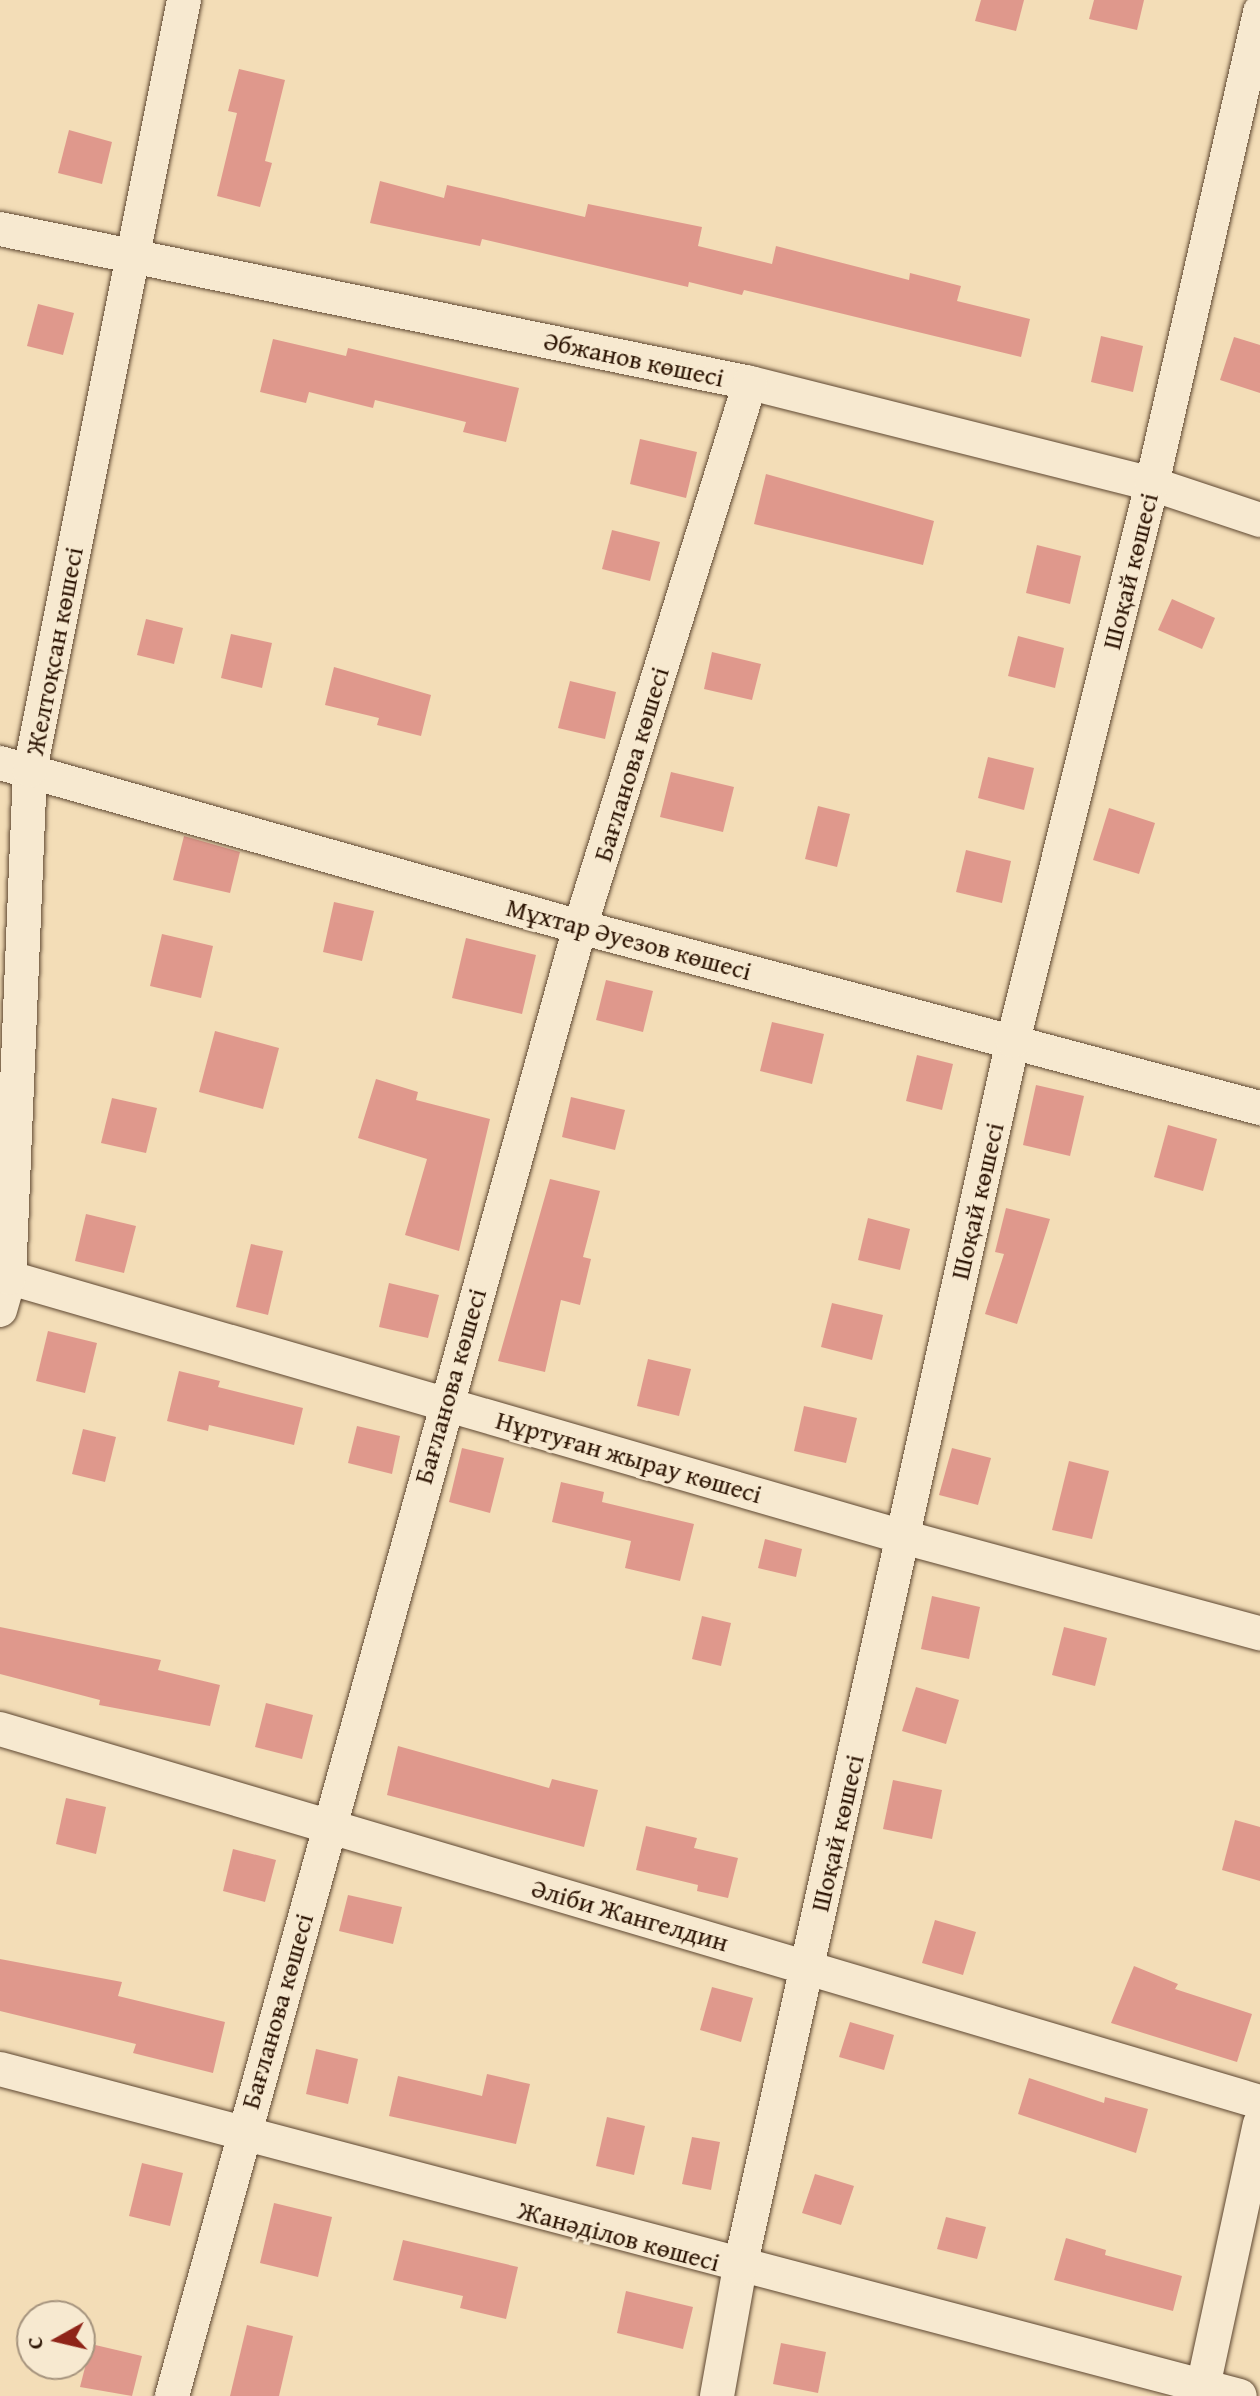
<!DOCTYPE html>
<html>
<head>
<meta charset="utf-8">
<style>
  body { margin:0 }
  #map { position:relative; width:1260px; height:2396px; overflow:hidden; background:#f3ddb7; font-family:"Gentium Book Plus",serif }
  div>[style] { position:absolute }
  [style*='--x'] { left:calc(var(--x)*1px); top:calc(var(--y)*1px); width:calc(var(--w)*1px); rotate:calc(var(--a)*1deg) }
  .building>* { inset:0; background:#df988c }
  .roads { filter:drop-shadow(0 0 2px #5e4731) drop-shadow(0 0 2px #5e4731) }
  .street>* { height:34px; margin:-17px; padding:0 17px; transform-origin:17px; border-radius:17px; background:#f7e9d0 }
  span { translate:-50% -50%; white-space:nowrap; text-align:center; line-height:1.15; -webkit-text-stroke:6px #f7e9d0; paint-order:stroke }
  .street-label { font-size:26px; color:#2d1504 }
  .north { position:absolute; left:16px; top:2300px; width:80px; height:80px; box-sizing:border-box; background:#f7e9d0; border:2px solid #a6947e; border-radius:50%; rotate:262deg; font-size:22px; font-weight:700; line-height:32px; text-align:center; color:#2d1504 }
  .north::after { content:''; display:block; margin:auto; width:28px; height:36px; background:#8f2418; clip-path:polygon(50% 0,100% 100%,50% 72%,0 100%) }
</style>
</head>
<body>
<div id="map">
  <div class="building">
    <div style="clip-path:polygon(981px 0,1024px 0,1016px 31px,975px 21px)"></div>
    <div style="clip-path:polygon(1094px 0,1144px 0,1137px 30px,1089px 19px)"></div>
    <div style="clip-path:polygon(239px 69px,285px 80px,265px 161px,272px 163px,260px 207px,217px 196px,237px 113px,228px 111px)"></div>
    <div style="clip-path:polygon(69px 130px,112px 142px,102px 184px,58px 173px)"></div>
    <div style="clip-path:polygon(380px 181px,444px 198px,447px 185px,585px 217px,588px 204px,702px 227px,698px 246px,772px 264px,776px 246px,909px 280px,910px 273px,961px 286px,957px 301px,1030px 319px,1021px 357px,744px 290px,742px 295px,689px 282px,688px 287px,482px 239px,480px 246px,370px 223px)"></div>
    <div style="clip-path:polygon(38px 304px,74px 313px,63px 355px,27px 346px)"></div>
    <div style="clip-path:polygon(1101px 336px,1143px 346px,1133px 392px,1091px 382px)"></div>
    <div style="clip-path:polygon(1234px 337px,1260px 345px,1260px 393px,1220px 380px)"></div>
    <div style="clip-path:polygon(273px 339px,346px 356px,348px 348px,519px 388px,506px 442px,463px 432px,466px 422px,375px 400px,373px 408px,309px 392px,306px 403px,260px 392px)"></div>
    <div style="clip-path:polygon(640px 439px,697px 452px,686px 498px,630px 484px)"></div>
    <div style="clip-path:polygon(766px 474px,934px 521px,923px 565px,754px 524px)"></div>
    <div style="clip-path:polygon(612px 530px,660px 542px,650px 581px,602px 569px)"></div>
    <div style="clip-path:polygon(1037px 545px,1081px 556px,1070px 604px,1026px 593px)"></div>
    <div style="clip-path:polygon(1172px 599px,1215px 618px,1202px 649px,1158px 630px)"></div>
    <div style="clip-path:polygon(146px 619px,183px 628px,174px 664px,137px 655px)"></div>
    <div style="clip-path:polygon(231px 634px,272px 643px,262px 688px,221px 678px)"></div>
    <div style="clip-path:polygon(1018px 636px,1064px 648px,1055px 688px,1008px 676px)"></div>
    <div style="clip-path:polygon(712px 652px,761px 664px,752px 700px,704px 689px)"></div>
    <div style="clip-path:polygon(334px 667px,431px 695px,421px 736px,377px 725px,379px 718px,325px 705px)"></div>
    <div style="clip-path:polygon(570px 681px,616px 692px,605px 739px,558px 728px)"></div>
    <div style="clip-path:polygon(988px 757px,1034px 768px,1024px 810px,978px 798px)"></div>
    <div style="clip-path:polygon(671px 772px,734px 787px,723px 832px,660px 817px)"></div>
    <div style="clip-path:polygon(818px 806px,850px 814px,837px 867px,805px 859px)"></div>
    <div style="clip-path:polygon(1109px 808px,1155px 823px,1139px 874px,1093px 860px)"></div>
    <div style="clip-path:polygon(184px 836px,240px 852px,230px 893px,173px 880px)"></div>
    <div style="clip-path:polygon(966px 850px,1011px 861px,1002px 903px,956px 892px)"></div>
    <div style="clip-path:polygon(334px 902px,374px 911px,362px 961px,323px 952px)"></div>
    <div style="clip-path:polygon(162px 934px,213px 946px,201px 998px,150px 986px)"></div>
    <div style="clip-path:polygon(466px 938px,536px 955px,522px 1014px,452px 998px)"></div>
    <div style="clip-path:polygon(606px 980px,653px 991px,643px 1032px,596px 1020px)"></div>
    <div style="clip-path:polygon(772px 1022px,824px 1034px,812px 1084px,760px 1071px)"></div>
    <div style="clip-path:polygon(215px 1031px,279px 1048px,263px 1109px,199px 1092px)"></div>
    <div style="clip-path:polygon(917px 1055px,953px 1064px,942px 1110px,906px 1101px)"></div>
    <div style="clip-path:polygon(376px 1079px,418px 1092px,416px 1100px,490px 1119px,459px 1251px,405px 1235px,427px 1159px,358px 1138px)"></div>
    <div style="clip-path:polygon(1036px 1085px,1084px 1096px,1070px 1156px,1023px 1145px)"></div>
    <div style="clip-path:polygon(571px 1097px,625px 1110px,615px 1150px,562px 1137px)"></div>
    <div style="clip-path:polygon(112px 1098px,157px 1108px,146px 1153px,101px 1143px)"></div>
    <div style="clip-path:polygon(1168px 1125px,1217px 1139px,1203px 1191px,1154px 1177px)"></div>
    <div style="clip-path:polygon(550px 1179px,600px 1191px,583px 1257px,591px 1259px,580px 1305px,561px 1300px,545px 1372px,498px 1361px)"></div>
    <div style="clip-path:polygon(1006px 1208px,1050px 1219px,1017px 1324px,985px 1314px,1004px 1254px,995px 1252px)"></div>
    <div style="clip-path:polygon(86px 1214px,136px 1226px,124px 1273px,75px 1261px)"></div>
    <div style="clip-path:polygon(868px 1218px,910px 1229px,900px 1270px,858px 1260px)"></div>
    <div style="clip-path:polygon(251px 1244px,283px 1251px,268px 1315px,236px 1307px)"></div>
    <div style="clip-path:polygon(389px 1283px,439px 1295px,428px 1338px,379px 1327px)"></div>
    <div style="clip-path:polygon(832px 1303px,883px 1315px,872px 1360px,821px 1347px)"></div>
    <div style="clip-path:polygon(48px 1331px,97px 1343px,85px 1393px,36px 1381px)"></div>
    <div style="clip-path:polygon(648px 1359px,691px 1369px,679px 1416px,637px 1406px)"></div>
    <div style="clip-path:polygon(179px 1371px,220px 1381px,218px 1387px,303px 1408px,294px 1445px,209px 1425px,208px 1431px,167px 1421px)"></div>
    <div style="clip-path:polygon(804px 1406px,857px 1418px,846px 1463px,794px 1451px)"></div>
    <div style="clip-path:polygon(357px 1426px,400px 1436px,392px 1474px,348px 1463px)"></div>
    <div style="clip-path:polygon(83px 1429px,116px 1437px,105px 1482px,72px 1474px)"></div>
    <div style="clip-path:polygon(462px 1448px,504px 1458px,490px 1513px,449px 1502px)"></div>
    <div style="clip-path:polygon(952px 1448px,991px 1458px,978px 1505px,939px 1495px)"></div>
    <div style="clip-path:polygon(1069px 1461px,1109px 1471px,1092px 1539px,1052px 1530px)"></div>
    <div style="clip-path:polygon(561px 1482px,604px 1492px,602px 1502px,694px 1524px,680px 1581px,625px 1568px,631px 1541px,552px 1522px)"></div>
    <div style="clip-path:polygon(765px 1539px,802px 1549px,796px 1577px,758px 1568px)"></div>
    <div style="clip-path:polygon(932px 1596px,980px 1607px,969px 1659px,921px 1649px)"></div>
    <div style="clip-path:polygon(702px 1616px,731px 1623px,721px 1666px,692px 1659px)"></div>
    <div style="clip-path:polygon(0 1627px,161px 1660px,158px 1670px,220px 1685px,210px 1726px,99px 1705px,100px 1700px,0 1674px)"></div>
    <div style="clip-path:polygon(1064px 1627px,1107px 1638px,1095px 1686px,1052px 1675px)"></div>
    <div style="clip-path:polygon(916px 1687px,959px 1700px,946px 1744px,902px 1731px)"></div>
    <div style="clip-path:polygon(266px 1703px,313px 1715px,302px 1759px,255px 1747px)"></div>
    <div style="clip-path:polygon(398px 1746px,549px 1788px,552px 1779px,598px 1790px,584px 1847px,387px 1795px)"></div>
    <div style="clip-path:polygon(893px 1780px,942px 1790px,932px 1839px,883px 1829px)"></div>
    <div style="clip-path:polygon(66px 1798px,106px 1807px,96px 1854px,56px 1844px)"></div>
    <div style="clip-path:polygon(1235px 1820px,1260px 1827px,1260px 1881px,1222px 1870px)"></div>
    <div style="clip-path:polygon(646px 1826px,697px 1838px,694px 1848px,738px 1858px,728px 1898px,697px 1891px,698px 1885px,636px 1870px)"></div>
    <div style="clip-path:polygon(233px 1849px,276px 1860px,265px 1902px,223px 1891px)"></div>
    <div style="clip-path:polygon(348px 1895px,402px 1907px,393px 1944px,339px 1931px)"></div>
    <div style="clip-path:polygon(935px 1920px,976px 1932px,963px 1975px,922px 1963px)"></div>
    <div style="clip-path:polygon(0 1959px,122px 1982px,118px 1996px,225px 2022px,213px 2073px,133px 2053px,136px 2044px,0 2011px)"></div>
    <div style="clip-path:polygon(1134px 1966px,1178px 1984px,1175px 1989px,1252px 2014px,1237px 2062px,1111px 2023px)"></div>
    <div style="clip-path:polygon(712px 1987px,753px 1998px,741px 2042px,700px 2030px)"></div>
    <div style="clip-path:polygon(850px 2022px,894px 2035px,884px 2070px,839px 2057px)"></div>
    <div style="clip-path:polygon(316px 2049px,358px 2059px,348px 2104px,306px 2094px)"></div>
    <div style="clip-path:polygon(487px 2074px,530px 2084px,516px 2144px,389px 2116px,398px 2076px,482px 2096px)"></div>
    <div style="clip-path:polygon(1029px 2078px,1104px 2103px,1105px 2097px,1148px 2109px,1136px 2153px,1018px 2114px)"></div>
    <div style="clip-path:polygon(607px 2117px,645px 2126px,634px 2175px,596px 2166px)"></div>
    <div style="clip-path:polygon(692px 2137px,720px 2142px,711px 2190px,682px 2184px)"></div>
    <div style="clip-path:polygon(142px 2163px,183px 2173px,170px 2226px,129px 2216px)"></div>
    <div style="clip-path:polygon(815px 2174px,854px 2186px,841px 2225px,802px 2213px)"></div>
    <div style="clip-path:polygon(274px 2203px,332px 2217px,318px 2277px,260px 2263px)"></div>
    <div style="clip-path:polygon(946px 2217px,986px 2227px,977px 2259px,937px 2249px)"></div>
    <div style="clip-path:polygon(1066px 2238px,1106px 2250px,1105px 2255px,1182px 2276px,1173px 2311px,1054px 2280px)"></div>
    <div style="clip-path:polygon(403px 2240px,518px 2267px,506px 2319px,460px 2308px,463px 2296px,393px 2280px)"></div>
    <div style="clip-path:polygon(626px 2291px,693px 2307px,683px 2349px,617px 2333px)"></div>
    <div style="clip-path:polygon(247px 2325px,293px 2336px,279px 2396px,230px 2396px)"></div>
    <div style="clip-path:polygon(781px 2343px,826px 2352px,818px 2393px,773px 2384px)"></div>
    <div style="clip-path:polygon(91px 2344px,142px 2356px,132px 2396px,80px 2387px)"></div>
  </div>
  <div class="roads">
    <div class="street">
      <div style="--x:0;--y:229;--w:766;--a:11.6"></div>
      <div style="--x:750;--y:383;--w:414;--a:14.1"></div>
      <div style="--x:1152;--y:484;--w:114;--a:18.4"></div>
      <div style="--x:0;--y:763;--w:603;--a:15.79"></div>
      <div style="--x:580;--y:927;--w:704;--a:14.91"></div>
      <div style="--x:0;--y:1275;--w:940;--a:16.18"></div>
      <div style="--x:903;--y:1537;--w:370;--a:15.1"></div>
      <div style="--x:0;--y:1310;--w:33;--a:-74"></div>
      <div style="--x:9;--y:1278;--w:508;--a:-87.63"></div>
      <div style="--x:30;--y:770;--w:785;--a:-78.69"></div>
      <div style="--x:0;--y:1729;--w:1314;--a:16.49"></div>
      <div style="--x:0;--y:2069;--w:1282;--a:14.77"></div>
      <div style="--x:172;--y:2396;--w:1525;--a:-74.48"></div>
      <div style="--x:580;--y:927;--w:570;--a:-72.65"></div>
      <div style="--x:717;--y:2396;--w:131;--a:-79.9"></div>
      <div style="--x:740;--y:2267;--w:1256;--a:-77.45"></div>
      <div style="--x:1013;--y:1041;--w:574;--a:-75.99"></div>
      <div style="--x:1152;--y:484;--w:485;--a:-77.1"></div>
      <div style="--x:1201;--y:2396;--w:278;--a:-77.8"></div>
    </div>
  </div>
  <div class="street-label">
    <span style="left:634px;top:359px;rotate:12deg">Әбжанов көшесі</span>
    <span style="left:1130px;top:571px;rotate:-76deg">Шоқай көшесі</span>
    <span style="left:54px;top:651px;rotate:-79deg">Желтоқсан көшесі</span>
    <span style="left:631px;top:764px;rotate:-73deg">Бағланова көшесі</span>
    <span style="left:629px;top:939px;rotate:15deg">Мұхтар Әуезов көшесі</span>
    <span style="left:977px;top:1201px;rotate:-77deg">Шоқай көшесі</span>
    <span style="left:450px;top:1386px;rotate:-74deg">Бағланова көшесі</span>
    <span style="left:629px;top:1457px;rotate:16deg">Нұртуған жырау көшесі</span>
    <span style="left:837px;top:1833px;rotate:-77deg">Шоқай көшесі</span>
    <span style="left:630px;top:1915px;rotate:16deg">Әліби Жангелдин</span>
    <span style="left:277px;top:2011px;rotate:-74deg">Бағланова көшесі</span>
    <span style="left:619px;top:2236px;rotate:15deg">Жанәділов көшесі</span>
  </div>
  <div class="north">С</div>
</div>
</body>
</html>
